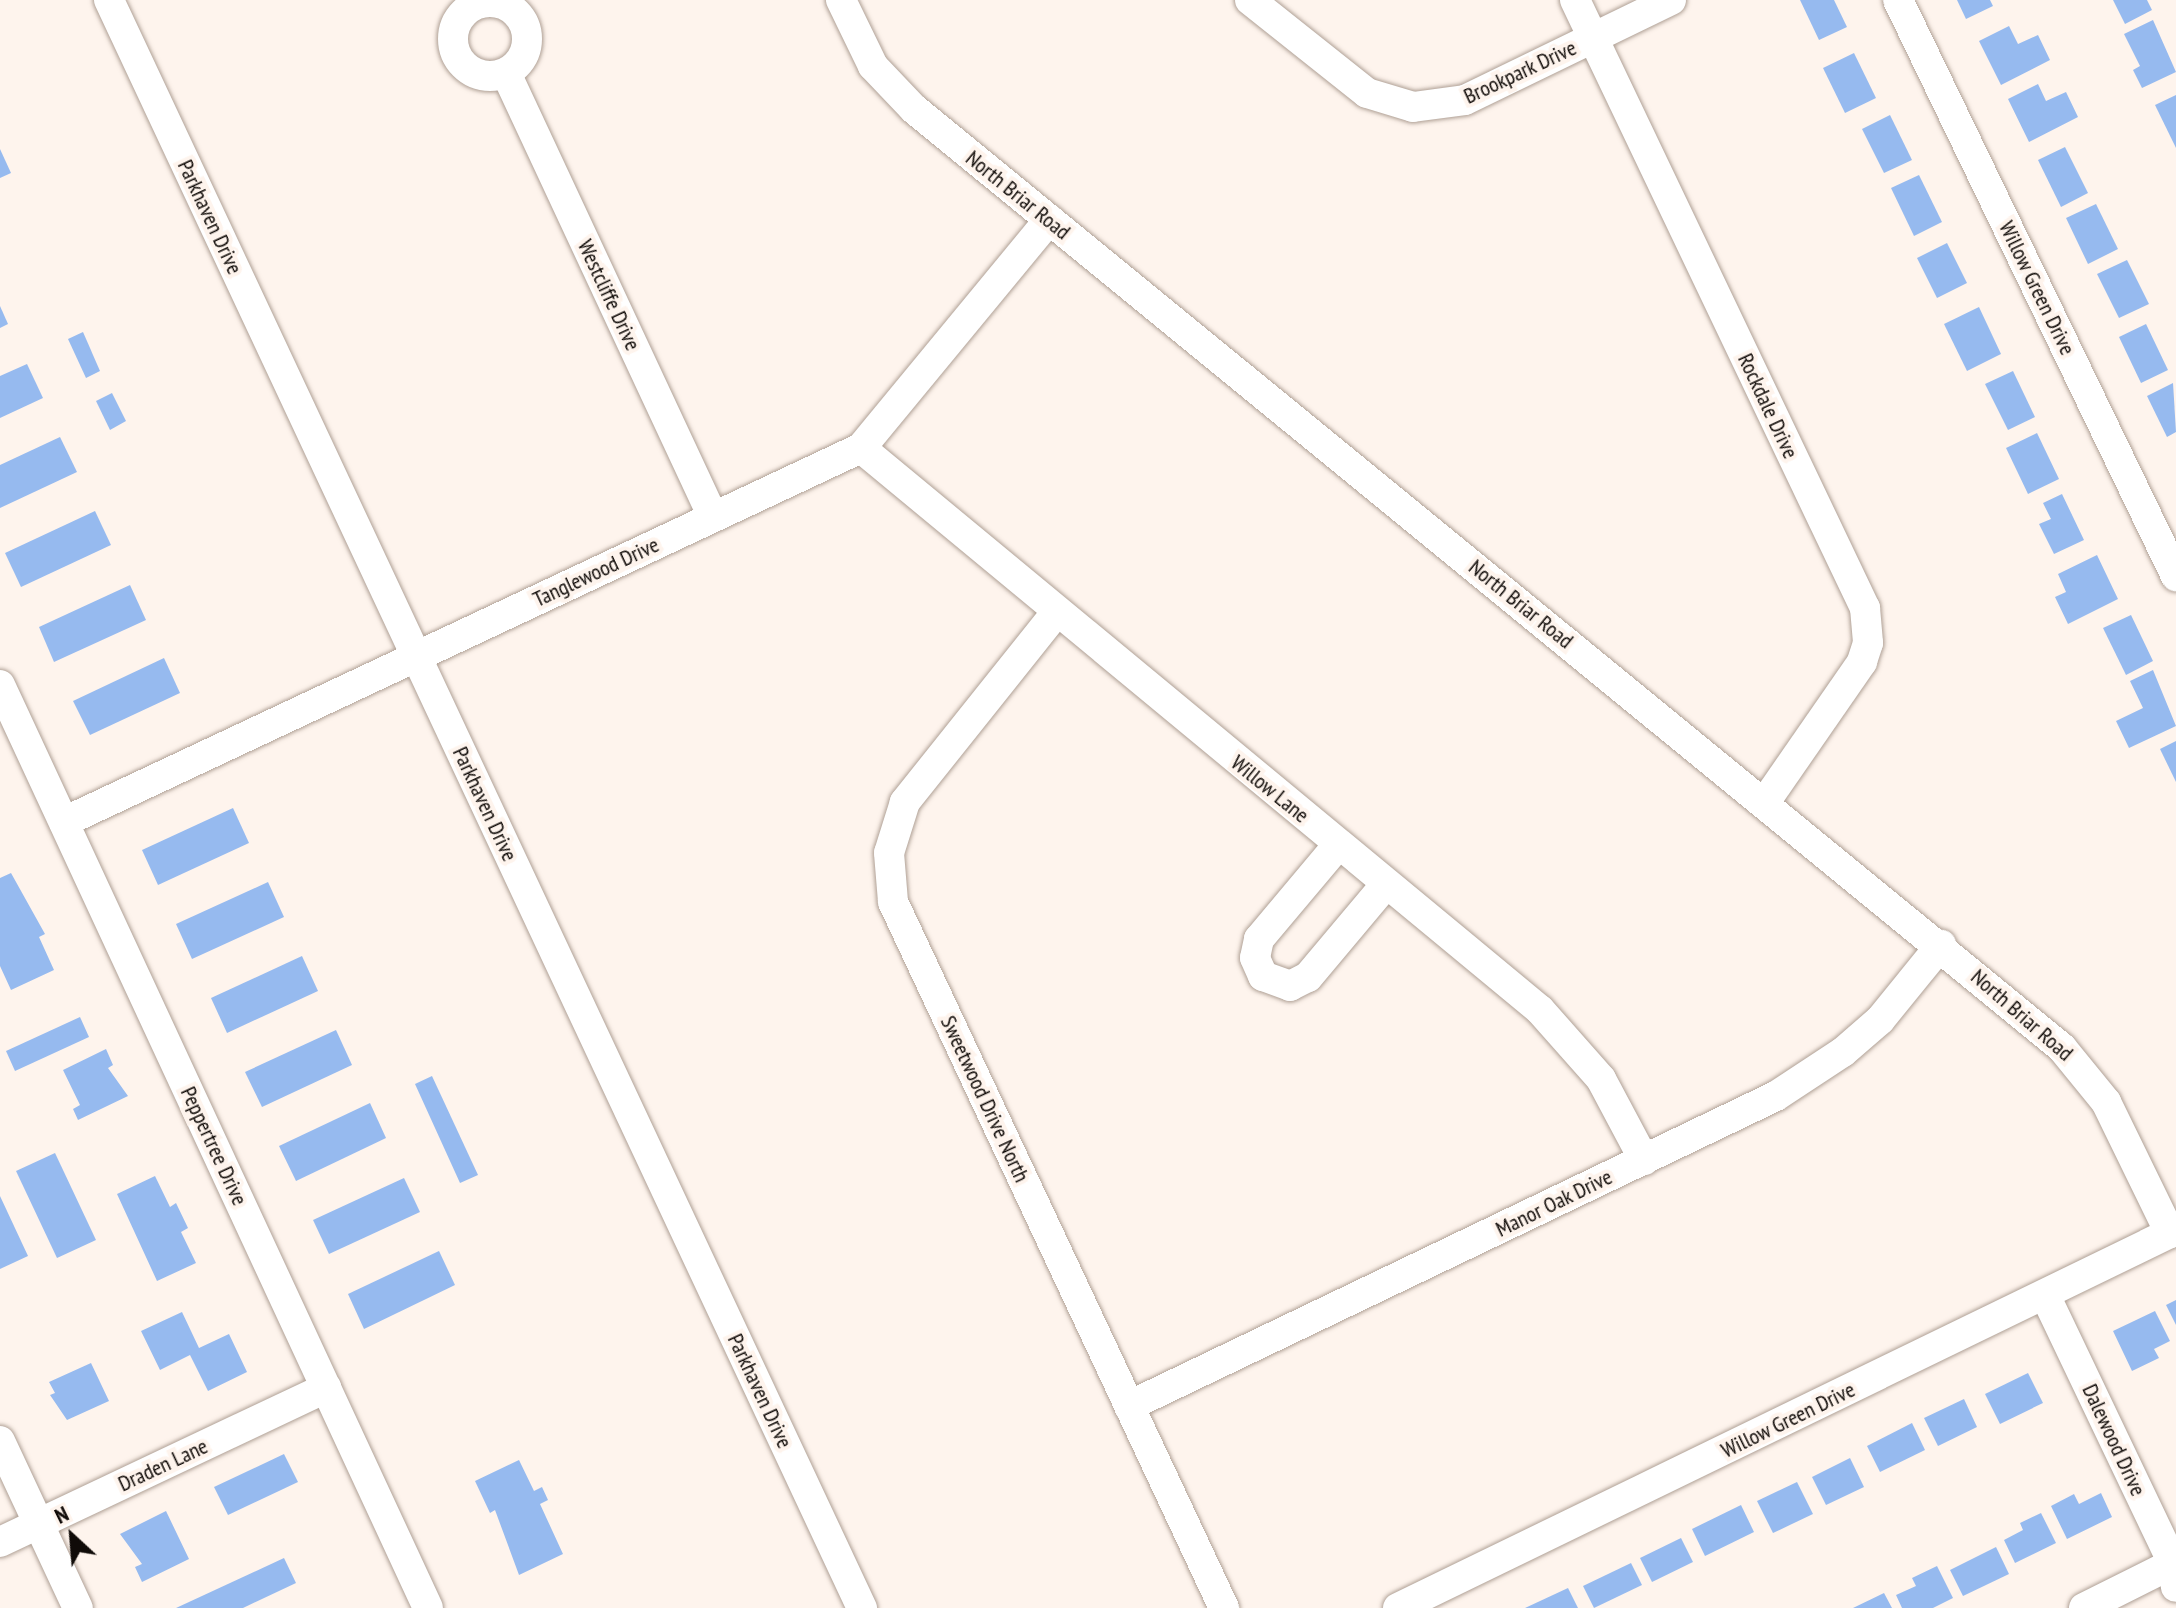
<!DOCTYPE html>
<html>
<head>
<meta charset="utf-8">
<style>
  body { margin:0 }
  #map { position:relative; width:2176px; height:1608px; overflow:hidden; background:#fef4ed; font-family:"PT Sans Narrow",sans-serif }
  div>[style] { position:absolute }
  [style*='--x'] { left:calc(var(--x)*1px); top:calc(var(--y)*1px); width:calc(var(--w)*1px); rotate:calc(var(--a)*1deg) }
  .building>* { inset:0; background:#96baef }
  .roads { filter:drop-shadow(0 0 2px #afa095) drop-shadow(0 0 2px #afa095) }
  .minor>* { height:30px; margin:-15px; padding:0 15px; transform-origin:15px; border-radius:15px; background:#fff }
  .minor>.ring { margin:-15px; padding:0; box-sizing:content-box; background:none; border:30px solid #fff; border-radius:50% }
  span { translate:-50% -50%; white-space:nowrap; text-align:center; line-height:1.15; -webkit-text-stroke:8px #fef4ed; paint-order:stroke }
  .street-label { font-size:22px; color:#100b08 }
  .north { position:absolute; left:32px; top:1496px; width:80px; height:80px; -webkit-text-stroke:6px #fef4ed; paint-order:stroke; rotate:334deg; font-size:22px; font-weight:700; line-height:32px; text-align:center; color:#100b08 }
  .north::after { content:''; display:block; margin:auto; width:28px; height:36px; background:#100b08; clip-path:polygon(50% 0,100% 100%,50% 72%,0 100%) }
</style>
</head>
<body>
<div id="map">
  <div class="building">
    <div style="clip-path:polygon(1800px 0,1834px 0,1847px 27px,1819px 40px)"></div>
    <div style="clip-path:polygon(1957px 0,1990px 0,1993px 6px,1966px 19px)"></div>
    <div style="clip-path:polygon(2113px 0,2147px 0,2152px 10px,2125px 24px)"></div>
    <div style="clip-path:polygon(2153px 20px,2176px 72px,2142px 88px,2133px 70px,2140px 66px,2124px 34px)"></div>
    <div style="clip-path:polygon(2009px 26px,2018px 44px,2038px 35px,2050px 60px,2001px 85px,1979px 41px)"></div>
    <div style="clip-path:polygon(1854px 53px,1876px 98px,1845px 113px,1823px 68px)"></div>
    <div style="clip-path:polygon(2038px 84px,2046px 101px,2066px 92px,2078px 117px,2029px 142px,2008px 99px)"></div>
    <div style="clip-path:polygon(2176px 95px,2176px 148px,2155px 105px)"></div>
    <div style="clip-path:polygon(1890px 115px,1912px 160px,1884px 173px,1862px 129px)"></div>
    <div style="clip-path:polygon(2065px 147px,2088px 193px,2061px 207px,2038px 160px)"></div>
    <div style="clip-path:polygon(0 149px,11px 173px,0 178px)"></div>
    <div style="clip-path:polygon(1919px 175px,1942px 222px,1914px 236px,1891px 188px)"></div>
    <div style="clip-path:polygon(2096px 204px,2118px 249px,2088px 264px,2066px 218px)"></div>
    <div style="clip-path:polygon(1947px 243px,1967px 283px,1937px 298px,1917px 258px)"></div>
    <div style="clip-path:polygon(2127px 260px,2149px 304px,2119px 318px,2097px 274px)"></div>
    <div style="clip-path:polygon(0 306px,8px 324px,0 328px)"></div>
    <div style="clip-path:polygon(1979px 307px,2001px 354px,1967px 371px,1944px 324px)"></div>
    <div style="clip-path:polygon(2146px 324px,2168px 370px,2141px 383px,2119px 337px)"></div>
    <div style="clip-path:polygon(83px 332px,100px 371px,86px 378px,68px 339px)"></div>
    <div style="clip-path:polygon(27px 364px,43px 398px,0 418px,0 376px)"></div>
    <div style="clip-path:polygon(2013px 371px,2035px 417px,2008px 430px,1985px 384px)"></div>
    <div style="clip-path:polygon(2173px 383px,2176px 432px,2167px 437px,2147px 396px)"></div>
    <div style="clip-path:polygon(112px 393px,126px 421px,110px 430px,96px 401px)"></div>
    <div style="clip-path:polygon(2037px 433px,2059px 479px,2028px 494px,2006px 448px)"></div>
    <div style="clip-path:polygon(60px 437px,77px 472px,0 508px,0 465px)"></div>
    <div style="clip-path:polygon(2062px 494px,2084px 540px,2054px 554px,2039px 524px,2051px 519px,2043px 503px)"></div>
    <div style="clip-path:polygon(95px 511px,111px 545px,21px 587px,5px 553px)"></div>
    <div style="clip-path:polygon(2097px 555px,2118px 599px,2068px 624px,2055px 597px,2066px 592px,2058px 574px)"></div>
    <div style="clip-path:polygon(130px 585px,146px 620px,54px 662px,39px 627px)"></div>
    <div style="clip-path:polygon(2131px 615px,2153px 661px,2126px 675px,2103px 628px)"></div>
    <div style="clip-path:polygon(164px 658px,180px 693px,90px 735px,73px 701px)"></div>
    <div style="clip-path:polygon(2153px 670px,2176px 726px,2129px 748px,2116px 721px,2143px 708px,2130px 681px)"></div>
    <div style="clip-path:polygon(2176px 741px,2176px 782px,2160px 749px)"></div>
    <div style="clip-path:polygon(233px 808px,249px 843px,158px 885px,142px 850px)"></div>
    <div style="clip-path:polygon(11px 873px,45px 934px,39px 937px,54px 970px,11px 990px,0 966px,0 878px)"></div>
    <div style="clip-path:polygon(268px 882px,284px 917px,192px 959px,176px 924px)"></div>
    <div style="clip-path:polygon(302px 956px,318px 991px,227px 1033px,211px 998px)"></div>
    <div style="clip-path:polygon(80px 1017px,89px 1037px,15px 1071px,6px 1051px)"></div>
    <div style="clip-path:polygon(336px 1030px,352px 1065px,262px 1107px,245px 1072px)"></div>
    <div style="clip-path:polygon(106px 1049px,113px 1065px,108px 1068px,128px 1096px,78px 1120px,73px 1109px,80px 1105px,63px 1070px)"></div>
    <div style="clip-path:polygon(432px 1076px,478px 1175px,460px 1183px,415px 1084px)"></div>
    <div style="clip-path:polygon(370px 1103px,386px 1138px,296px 1181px,279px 1146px)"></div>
    <div style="clip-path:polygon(55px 1153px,96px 1240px,57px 1258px,16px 1171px)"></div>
    <div style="clip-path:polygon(155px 1176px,170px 1207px,176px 1203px,188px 1228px,181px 1232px,196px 1263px,157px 1281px,117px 1194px)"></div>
    <div style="clip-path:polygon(404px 1178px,420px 1212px,329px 1254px,313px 1220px)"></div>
    <div style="clip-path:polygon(0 1196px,28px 1256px,0 1269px)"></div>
    <div style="clip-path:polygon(439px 1251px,455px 1285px,364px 1329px,348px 1294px)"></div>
    <div style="clip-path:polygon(2176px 1300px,2176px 1325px,2166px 1305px)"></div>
    <div style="clip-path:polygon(2155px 1311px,2170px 1341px,2154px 1349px,2159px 1358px,2132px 1371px,2113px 1331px)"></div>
    <div style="clip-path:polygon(182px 1312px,199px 1348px,229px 1334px,247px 1372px,208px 1391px,190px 1355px,160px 1370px,141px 1331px)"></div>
    <div style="clip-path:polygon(91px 1363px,109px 1401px,67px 1420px,50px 1395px,55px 1393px,49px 1382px)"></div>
    <div style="clip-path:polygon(2028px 1373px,2043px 1403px,2000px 1424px,1985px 1394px)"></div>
    <div style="clip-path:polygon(1964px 1399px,1977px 1427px,1938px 1446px,1924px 1418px)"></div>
    <div style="clip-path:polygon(1912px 1423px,1925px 1450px,1880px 1472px,1867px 1446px)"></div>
    <div style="clip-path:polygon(284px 1454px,298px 1482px,228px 1515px,214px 1487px)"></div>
    <div style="clip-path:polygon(1850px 1458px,1864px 1487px,1826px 1505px,1812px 1477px)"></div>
    <div style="clip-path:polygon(519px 1460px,534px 1491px,542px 1487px,548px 1500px,540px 1504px,563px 1554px,519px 1575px,495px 1510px,490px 1513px,475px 1481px)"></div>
    <div style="clip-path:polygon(1797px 1482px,1813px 1514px,1773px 1533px,1757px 1501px)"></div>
    <div style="clip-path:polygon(2101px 1493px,2112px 1517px,2067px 1539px,2051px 1506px,2074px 1494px,2079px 1504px)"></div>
    <div style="clip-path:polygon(1741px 1505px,1754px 1532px,1705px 1556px,1692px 1529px)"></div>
    <div style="clip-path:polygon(166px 1511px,189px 1559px,142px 1582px,135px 1567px,142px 1564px,120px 1534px)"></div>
    <div style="clip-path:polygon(2041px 1513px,2056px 1543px,2015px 1563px,2004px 1540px,2023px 1530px,2020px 1523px)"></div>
    <div style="clip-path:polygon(1681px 1538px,1693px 1562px,1652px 1582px,1640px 1558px)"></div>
    <div style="clip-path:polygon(1996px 1547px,2009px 1574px,1963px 1596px,1950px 1570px)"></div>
    <div style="clip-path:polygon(284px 1558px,296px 1583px,243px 1608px,176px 1608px)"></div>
    <div style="clip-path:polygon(1631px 1563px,1642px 1585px,1594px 1608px,1583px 1586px)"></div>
    <div style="clip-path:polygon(1937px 1566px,1953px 1598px,1933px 1608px,1902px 1608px,1896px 1595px,1916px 1586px,1912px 1578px)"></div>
    <div style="clip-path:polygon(1568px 1588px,1578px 1608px,1525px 1608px)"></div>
    <div style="clip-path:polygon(1884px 1593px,1892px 1608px,1853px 1608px)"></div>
  </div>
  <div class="roads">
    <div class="minor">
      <div style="--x:109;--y:0;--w:1776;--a:64.91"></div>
      <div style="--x:841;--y:0;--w:73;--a:64.1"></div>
      <div style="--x:873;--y:66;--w:59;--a:46.4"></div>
      <div style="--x:914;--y:109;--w:1483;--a:39.28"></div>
      <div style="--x:2062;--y:1048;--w:70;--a:50.8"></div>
      <div style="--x:2106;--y:1102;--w:146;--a:64"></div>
      <div style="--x:1250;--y:0;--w:149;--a:38.5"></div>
      <div style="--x:1367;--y:93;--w:48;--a:16.9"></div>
      <div style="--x:1413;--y:107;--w:52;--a:-7.7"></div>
      <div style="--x:1465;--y:100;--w:229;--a:-25.9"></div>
      <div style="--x:1575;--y:0;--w:674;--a:64.5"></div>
      <div style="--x:1865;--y:608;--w:35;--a:85"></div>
      <div style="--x:1868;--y:643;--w:20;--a:108"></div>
      <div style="--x:1862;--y:662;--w:170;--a:124.7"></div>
      <div style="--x:1898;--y:0;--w:640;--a:64.24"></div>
      <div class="ring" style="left:453px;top:2px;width:44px;height:44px"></div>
      <div style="--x:506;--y:73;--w:490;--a:65"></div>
      <div style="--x:861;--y:448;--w:881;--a:39.61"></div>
      <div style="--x:1540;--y:1010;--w:92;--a:48.5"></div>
      <div style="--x:1601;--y:1079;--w:92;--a:62"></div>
      <div style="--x:1055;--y:614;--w:241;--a:128.6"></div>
      <div style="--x:905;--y:802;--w:53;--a:107.4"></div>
      <div style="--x:889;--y:853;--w:49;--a:85.3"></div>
      <div style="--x:893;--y:902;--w:780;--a:64.88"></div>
      <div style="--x:0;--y:685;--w:1017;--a:65.12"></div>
      <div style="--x:64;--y:822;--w:880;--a:-25.14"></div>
      <div style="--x:861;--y:448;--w:296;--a:-50.5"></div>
      <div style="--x:1338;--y:845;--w:123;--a:130"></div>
      <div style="--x:1259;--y:939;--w:19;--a:102"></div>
      <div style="--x:1255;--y:958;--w:20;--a:66"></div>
      <div style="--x:1263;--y:976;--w:29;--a:20"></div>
      <div style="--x:1290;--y:986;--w:20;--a:-27"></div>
      <div style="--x:1308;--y:977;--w:121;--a:-50"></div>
      <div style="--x:2045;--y:1295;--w:297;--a:64.5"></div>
      <div style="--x:2173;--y:1563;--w:24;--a:83"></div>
      <div style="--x:1129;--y:1406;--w:717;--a:-25.6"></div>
      <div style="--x:1776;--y:1096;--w:80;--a:-33.3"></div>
      <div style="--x:1843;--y:1052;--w:49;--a:-40.9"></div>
      <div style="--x:1880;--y:1020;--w:97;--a:-50.9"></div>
      <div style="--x:0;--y:1441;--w:184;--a:65"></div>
      <div style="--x:0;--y:1542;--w:361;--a:-25.3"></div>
      <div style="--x:1398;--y:1608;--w:865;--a:-25.91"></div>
      <div style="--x:2084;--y:1608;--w:103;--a:-26.6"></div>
    </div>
  </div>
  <div class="street-label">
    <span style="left:1520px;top:72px;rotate:-25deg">Brookpark Drive</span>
    <span style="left:1018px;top:195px;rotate:39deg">North Briar Road</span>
    <span style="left:210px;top:217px;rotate:65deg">Parkhaven Drive</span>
    <span style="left:2037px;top:288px;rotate:64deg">Willow Green Drive</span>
    <span style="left:609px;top:295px;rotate:65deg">Westcliffe Drive</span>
    <span style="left:1768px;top:406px;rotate:65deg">Rockdale Drive</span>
    <span style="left:596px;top:572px;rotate:-25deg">Tanglewood Drive</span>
    <span style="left:1521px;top:604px;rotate:39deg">North Briar Road</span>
    <span style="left:1270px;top:789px;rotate:39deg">Willow Lane</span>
    <span style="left:485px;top:804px;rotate:65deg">Parkhaven Drive</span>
    <span style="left:2022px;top:1015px;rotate:41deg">North Briar Road</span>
    <span style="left:985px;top:1099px;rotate:65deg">Sweetwood Drive North</span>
    <span style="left:214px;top:1146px;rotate:65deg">Peppertree Drive</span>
    <span style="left:1554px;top:1203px;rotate:-26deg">Manor Oak Drive</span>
    <span style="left:760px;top:1391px;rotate:65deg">Parkhaven Drive</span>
    <span style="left:1788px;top:1420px;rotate:-26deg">Willow Green Drive</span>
    <span style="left:2114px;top:1440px;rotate:65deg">Dalewood Drive</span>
    <span style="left:163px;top:1465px;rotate:-25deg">Draden Lane</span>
  </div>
  <div class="north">N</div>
</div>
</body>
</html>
